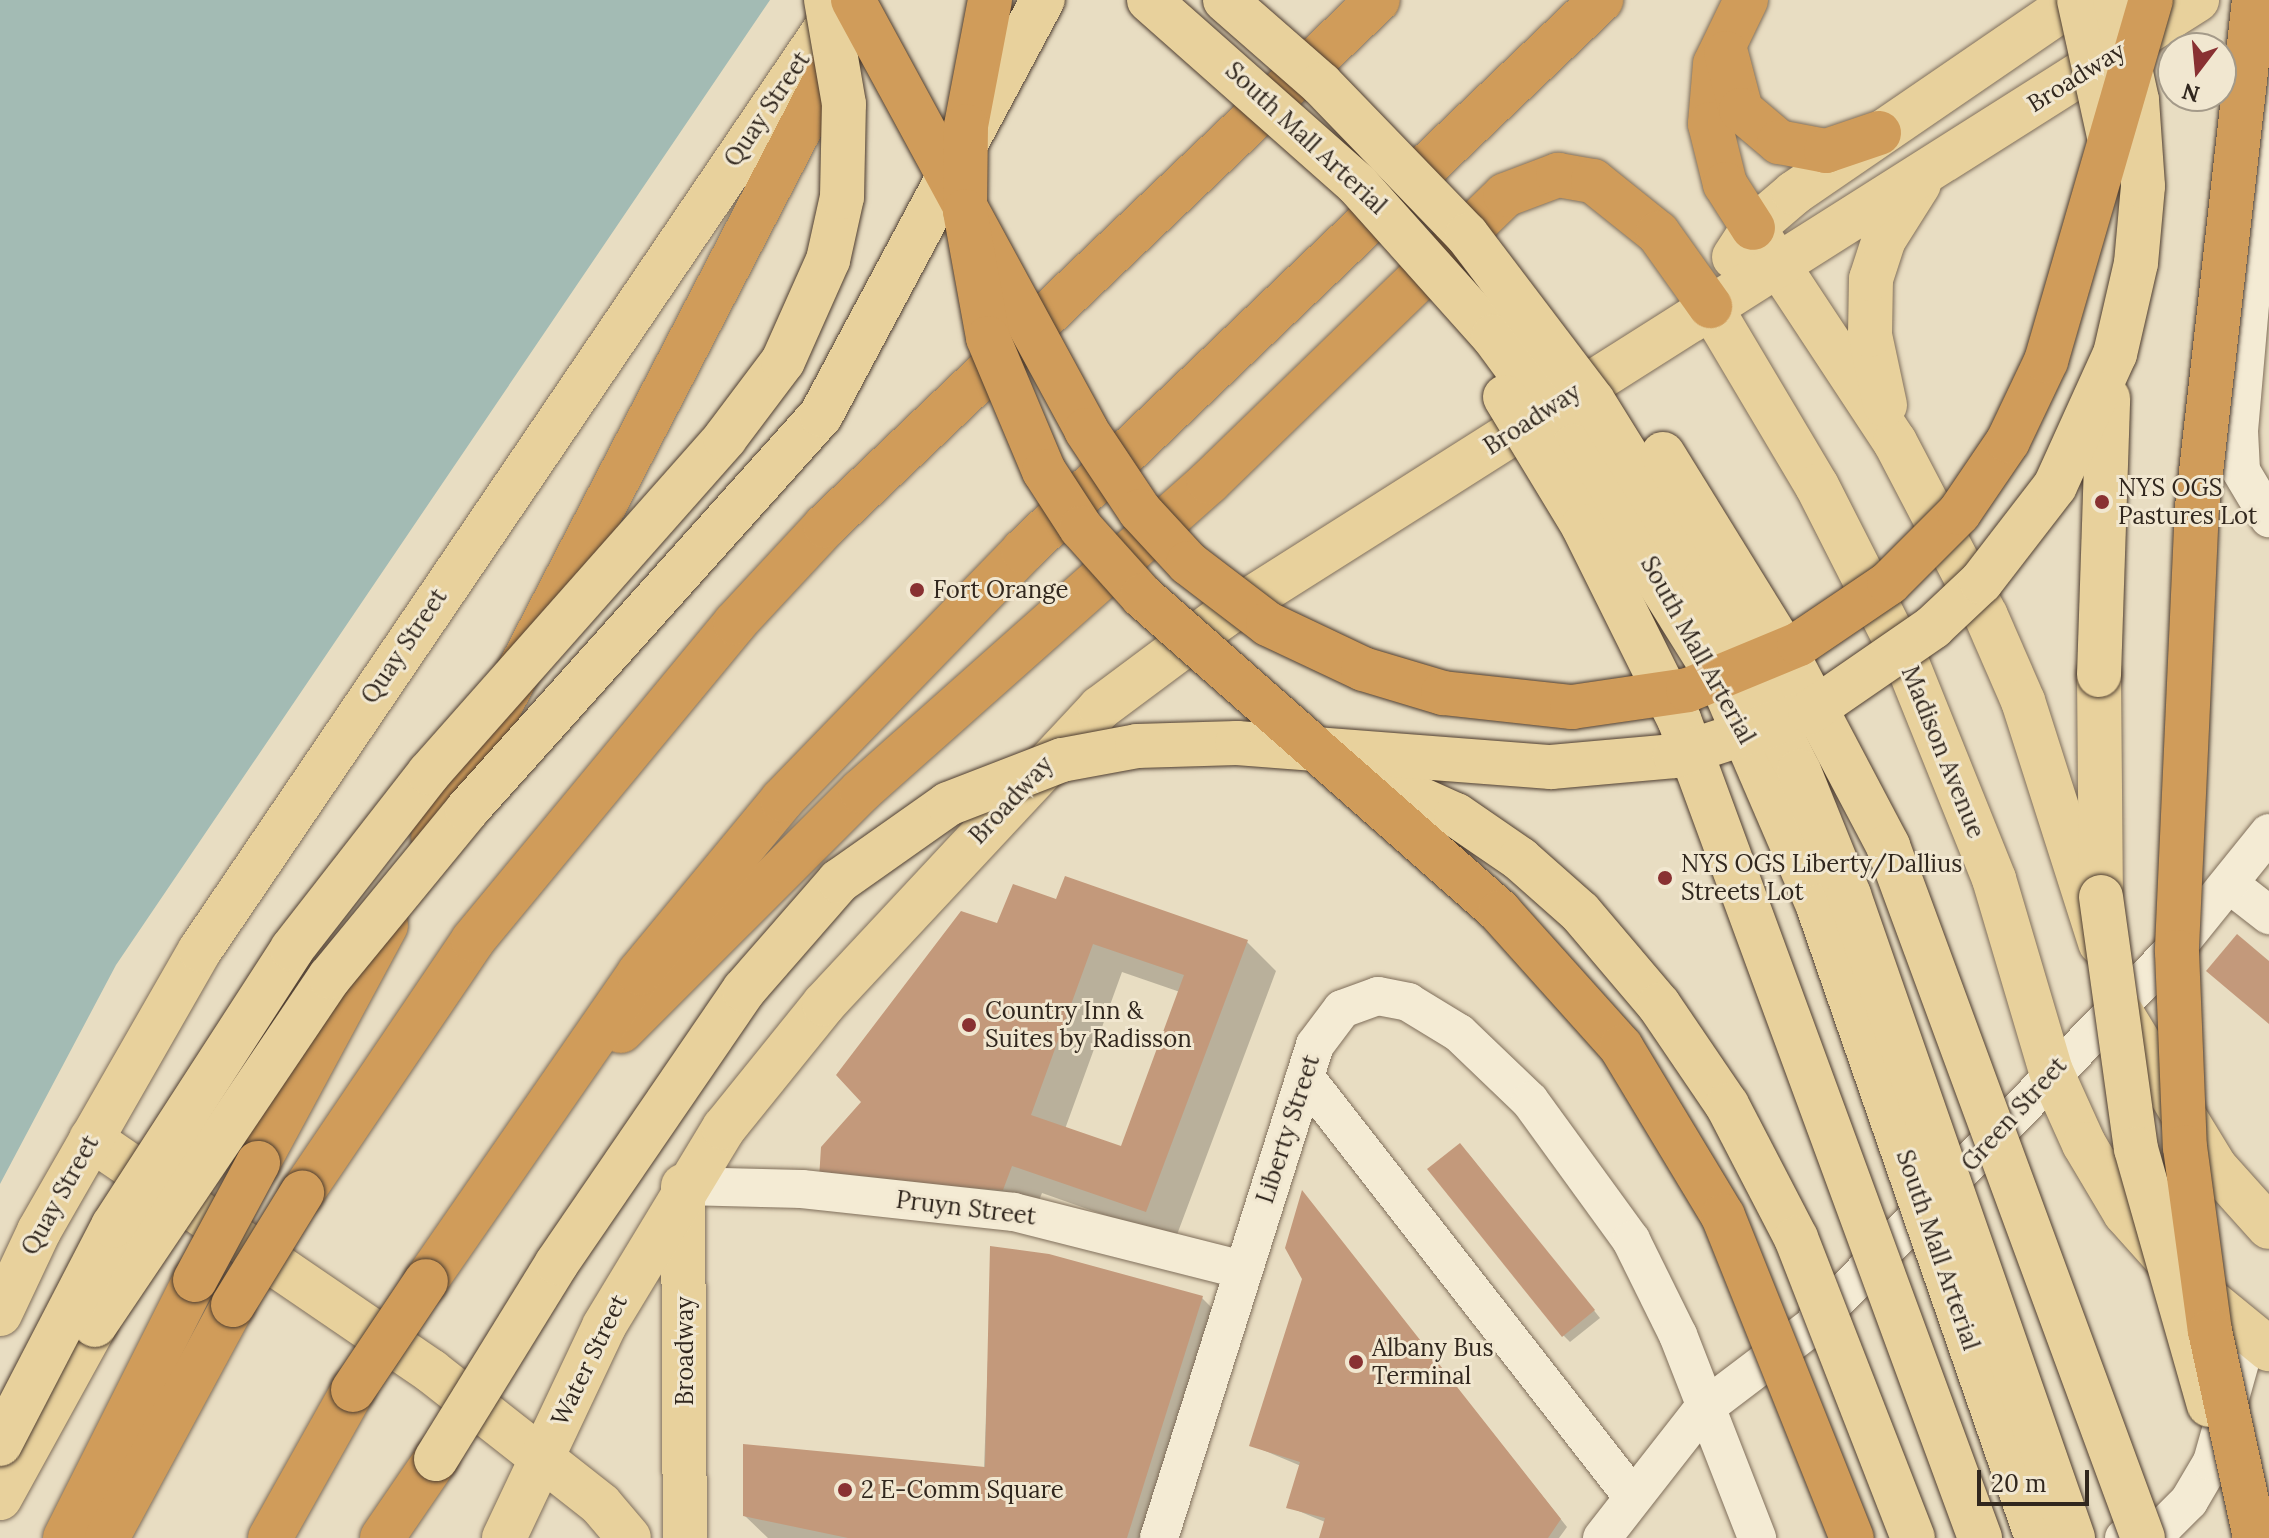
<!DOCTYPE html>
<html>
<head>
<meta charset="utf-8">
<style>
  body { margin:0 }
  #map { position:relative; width:2269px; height:1538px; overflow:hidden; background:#e8ddc2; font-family:Lora,serif }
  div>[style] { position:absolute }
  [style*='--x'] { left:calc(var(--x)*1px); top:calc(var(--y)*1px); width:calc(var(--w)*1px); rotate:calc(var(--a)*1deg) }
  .water>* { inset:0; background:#a3bbb4 }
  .shadow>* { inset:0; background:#0003 }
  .building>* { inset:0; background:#c3997b }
  .roads { filter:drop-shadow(0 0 2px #806f5b) drop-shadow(0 0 2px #806f5b) }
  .minor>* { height:38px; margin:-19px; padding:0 19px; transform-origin:19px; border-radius:19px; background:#f4ebd4 }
  .major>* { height:44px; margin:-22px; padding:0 22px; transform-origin:22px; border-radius:22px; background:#e8d19c }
  .highway>* { height:44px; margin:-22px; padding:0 22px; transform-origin:22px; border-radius:22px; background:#d09c5a }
  .bridges { filter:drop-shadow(0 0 2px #4e3d2f) drop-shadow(0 0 2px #4e3d2f) }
  .major-bridge>* { height:44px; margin:-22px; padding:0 22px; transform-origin:22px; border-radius:22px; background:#e8d19c }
  .highway-bridge>* { height:44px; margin:-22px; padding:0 22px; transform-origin:22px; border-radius:22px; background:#d09c5a }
  .dots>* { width:22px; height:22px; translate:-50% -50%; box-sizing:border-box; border:4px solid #f1e7d0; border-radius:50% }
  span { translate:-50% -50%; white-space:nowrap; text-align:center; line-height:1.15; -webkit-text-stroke:6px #f1e7d0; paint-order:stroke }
  .street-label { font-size:24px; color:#31271e }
  .poi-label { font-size:24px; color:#31271e }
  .left { translate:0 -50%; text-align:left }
  .north { position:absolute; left:2157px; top:32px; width:80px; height:80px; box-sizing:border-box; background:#f1e7d0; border:2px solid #a49a89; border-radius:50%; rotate:196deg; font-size:22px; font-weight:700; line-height:32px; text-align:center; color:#31271e }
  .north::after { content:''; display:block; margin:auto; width:28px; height:36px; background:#893132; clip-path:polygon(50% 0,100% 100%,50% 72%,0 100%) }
  .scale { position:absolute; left:1977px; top:1470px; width:112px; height:36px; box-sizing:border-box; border:4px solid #31271e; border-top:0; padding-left:10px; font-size:24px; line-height:28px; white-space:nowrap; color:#31271e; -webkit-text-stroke:6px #f1e7d0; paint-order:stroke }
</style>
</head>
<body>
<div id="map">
  <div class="water">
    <div style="clip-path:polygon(0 0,770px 0,116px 965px,0 1184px)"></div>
  </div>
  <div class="shadow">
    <div style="clip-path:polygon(evenodd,1066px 879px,1247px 942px,1276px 971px,1175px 1240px,1042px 1193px,1032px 1218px,850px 1207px,864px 1102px,998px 926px,1057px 902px,1066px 879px,1122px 972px,1180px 992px,1122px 1148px,1065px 1129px,1122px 972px)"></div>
    <div style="clip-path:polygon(1467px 1152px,1600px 1318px,1570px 1342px,1563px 1335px)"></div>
    <div style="clip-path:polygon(1308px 1200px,1567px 1527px,1559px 1538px,1321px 1538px,1325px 1522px,1289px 1507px,1301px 1466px,1251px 1445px,1304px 1279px)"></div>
    <div style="clip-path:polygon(992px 1249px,1202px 1298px,1231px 1327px,1165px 1538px,768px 1538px,745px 1516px,984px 1469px)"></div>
  </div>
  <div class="building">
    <div style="clip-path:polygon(evenodd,1065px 876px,1248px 940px,1146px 1212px,1012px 1166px,1003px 1190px,819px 1179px,821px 1147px,861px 1102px,836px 1075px,961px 911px,997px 923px,1013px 884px,1056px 899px,1065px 876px,1093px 944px,1184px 975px,1121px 1146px,1031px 1115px,1093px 944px)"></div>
    <div style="clip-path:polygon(2237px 934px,2269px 961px,2269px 1024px,2206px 971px)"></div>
    <div style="clip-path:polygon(1460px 1143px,1595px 1310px,1562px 1337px,1427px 1169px)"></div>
    <div style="clip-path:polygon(1302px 1190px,1561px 1519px,1548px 1538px,1319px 1538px,1325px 1518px,1286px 1508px,1300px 1462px,1249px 1446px,1302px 1279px,1285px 1248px)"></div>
    <div style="clip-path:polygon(990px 1246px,1049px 1254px,1203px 1296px,1127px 1538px,848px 1538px,743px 1516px,743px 1444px,985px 1467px)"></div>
  </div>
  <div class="roads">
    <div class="minor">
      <div style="--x:2269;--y:88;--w:344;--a:95"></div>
      <div style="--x:2239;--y:431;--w:40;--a:87.1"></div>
      <div style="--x:2241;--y:471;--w:55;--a:59.2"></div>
      <div style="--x:2229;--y:884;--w:51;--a:37.8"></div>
      <div style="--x:1305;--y:1077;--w:531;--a:52.03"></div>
      <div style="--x:683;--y:1186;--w:119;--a:1.4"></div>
      <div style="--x:802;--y:1189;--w:213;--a:6.2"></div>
      <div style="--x:1014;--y:1212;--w:236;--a:14.2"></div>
      <div style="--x:1159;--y:1538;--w:517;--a:-72.44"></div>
      <div style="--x:1315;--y:1045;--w:45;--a:-53.1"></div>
      <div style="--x:1342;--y:1009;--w:38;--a:-20"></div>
      <div style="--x:1378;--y:996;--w:31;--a:11"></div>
      <div style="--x:1408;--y:1002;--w:60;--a:31.3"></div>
      <div style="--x:1459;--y:1033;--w:98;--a:43.8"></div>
      <div style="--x:1530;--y:1101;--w:172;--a:54"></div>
      <div style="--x:1631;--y:1240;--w:106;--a:63.7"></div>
      <div style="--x:1678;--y:1335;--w:218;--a:68.7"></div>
      <div style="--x:1602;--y:1538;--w:162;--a:-52"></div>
      <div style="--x:1702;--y:1410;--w:136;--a:-37.2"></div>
      <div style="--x:1810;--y:1328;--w:535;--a:-46.14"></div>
      <div style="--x:2181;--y:942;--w:140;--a:-51.1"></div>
      <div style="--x:2124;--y:1538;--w:43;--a:-17.6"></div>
      <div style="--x:2165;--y:1525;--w:34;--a:-45"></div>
      <div style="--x:2189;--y:1501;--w:45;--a:-59.5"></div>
      <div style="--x:2212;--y:1462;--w:133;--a:-74.3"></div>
    </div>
    <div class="major">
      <div style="--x:1763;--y:242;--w:240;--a:56.6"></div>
      <div style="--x:1895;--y:442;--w:196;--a:62.4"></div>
      <div style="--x:1986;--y:616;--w:93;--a:66.5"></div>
      <div style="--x:2023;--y:701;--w:254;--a:72.3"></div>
      <div style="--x:1734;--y:257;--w:35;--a:-57"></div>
      <div style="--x:1753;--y:228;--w:54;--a:-40.5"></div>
      <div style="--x:1794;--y:193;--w:342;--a:-34.4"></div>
      <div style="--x:1710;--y:306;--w:209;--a:59.3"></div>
      <div style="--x:1817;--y:486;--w:201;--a:63.1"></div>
      <div style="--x:1908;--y:665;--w:231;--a:68.1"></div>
      <div style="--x:1994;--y:879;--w:200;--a:73.5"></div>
      <div style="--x:2051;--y:1071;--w:80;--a:65.7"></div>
      <div style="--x:2084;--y:1144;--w:80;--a:59.3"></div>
      <div style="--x:2125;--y:1213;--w:93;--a:48.1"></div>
      <div style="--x:2187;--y:1282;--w:106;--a:39.3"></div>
      <div style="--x:1885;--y:405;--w:72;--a:-102.1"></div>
      <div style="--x:1870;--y:335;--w:56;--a:-89"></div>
      <div style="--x:1871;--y:279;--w:40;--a:-72"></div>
      <div style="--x:1883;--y:241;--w:67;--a:-57.7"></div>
      <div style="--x:2099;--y:675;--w:211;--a:89.5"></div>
      <div style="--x:2117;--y:1006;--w:190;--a:58.6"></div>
      <div style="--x:2216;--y:1168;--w:79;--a:48.1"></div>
      <div style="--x:91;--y:1139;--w:412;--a:34.3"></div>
      <div style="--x:431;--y:1371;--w:216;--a:38.2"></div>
      <div style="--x:601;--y:1505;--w:43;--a:49.7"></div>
      <div style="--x:683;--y:1186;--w:352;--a:89.7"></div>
      <div style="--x:0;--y:1314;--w:92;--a:-64.8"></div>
      <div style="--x:39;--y:1231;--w:324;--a:-60.2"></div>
      <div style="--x:200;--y:950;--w:1148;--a:-55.83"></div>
      <div style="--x:0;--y:1498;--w:197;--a:-61.2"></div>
      <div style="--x:504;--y:1538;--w:234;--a:-64.7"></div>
      <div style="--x:604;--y:1326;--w:232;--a:-58.8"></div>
      <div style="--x:724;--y:1128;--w:159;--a:-51.1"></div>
      <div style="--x:824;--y:1004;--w:405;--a:-47"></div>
      <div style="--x:1100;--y:708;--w:152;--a:-36.7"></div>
      <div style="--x:1222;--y:617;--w:1154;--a:-32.33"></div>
    </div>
    <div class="highway">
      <div style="--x:1746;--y:0;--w:71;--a:115.8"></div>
      <div style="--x:1715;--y:64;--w:60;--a:94.8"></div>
      <div style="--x:1710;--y:124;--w:62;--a:76"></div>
      <div style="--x:1725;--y:184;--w:52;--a:57.5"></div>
      <div style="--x:1726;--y:53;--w:59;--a:75.3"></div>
      <div style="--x:1741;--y:110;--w:50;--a:40.1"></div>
      <div style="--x:1779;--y:142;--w:48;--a:10.8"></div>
      <div style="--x:1826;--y:151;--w:56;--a:-18.8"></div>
      <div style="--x:433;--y:836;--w:899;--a:-62.58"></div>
      <div style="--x:621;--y:1031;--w:339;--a:-45"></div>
      <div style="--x:861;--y:791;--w:465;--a:-41.6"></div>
      <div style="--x:1209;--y:482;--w:412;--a:-44.1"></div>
      <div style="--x:1505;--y:195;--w:57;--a:-20.7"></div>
      <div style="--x:1558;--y:175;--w:36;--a:10"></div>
      <div style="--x:1593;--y:181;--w:83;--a:38.7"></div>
      <div style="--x:1658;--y:233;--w:90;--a:54.5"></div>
      <div style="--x:258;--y:1163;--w:270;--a:-61.7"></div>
      <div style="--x:302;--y:1193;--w:305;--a:-55.9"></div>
      <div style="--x:473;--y:940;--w:411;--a:-50.4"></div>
      <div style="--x:735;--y:623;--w:132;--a:-47.1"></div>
      <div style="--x:825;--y:526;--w:763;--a:-43.57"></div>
      <div style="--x:426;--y:1281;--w:374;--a:-55.3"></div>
      <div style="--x:639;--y:973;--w:224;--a:-50.4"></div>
      <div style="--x:782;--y:800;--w:347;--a:-45.9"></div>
      <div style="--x:1023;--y:551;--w:799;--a:-43.63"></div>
      <div style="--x:65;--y:1538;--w:289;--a:-63.3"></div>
      <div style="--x:107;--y:1538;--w:265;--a:-61.6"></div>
      <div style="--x:270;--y:1538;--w:170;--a:-60.7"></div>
      <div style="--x:382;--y:1538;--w:96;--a:-55.6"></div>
    </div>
  </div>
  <div class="bridges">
    <div class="major-bridge">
      <div style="--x:1149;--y:0;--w:278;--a:41.5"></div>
      <div style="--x:1357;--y:184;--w:204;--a:48.2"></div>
      <div style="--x:1493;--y:336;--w:137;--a:53.6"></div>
      <div style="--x:1574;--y:446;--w:282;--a:58.1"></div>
      <div style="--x:1723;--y:685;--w:241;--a:66.7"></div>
      <div style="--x:1818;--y:906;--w:669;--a:70.89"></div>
      <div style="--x:1225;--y:0;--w:128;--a:41.2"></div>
      <div style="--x:1321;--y:84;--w:210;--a:46"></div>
      <div style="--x:1467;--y:235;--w:208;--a:52.8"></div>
      <div style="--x:1593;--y:401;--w:211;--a:58.2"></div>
      <div style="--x:1704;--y:580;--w:213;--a:63.6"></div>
      <div style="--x:1799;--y:771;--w:134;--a:68"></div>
      <div style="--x:1849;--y:895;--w:681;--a:70.79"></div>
      <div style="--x:2079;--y:0;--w:154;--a:77.6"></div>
      <div style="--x:1505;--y:397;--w:151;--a:58.8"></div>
      <div style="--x:1583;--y:526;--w:216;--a:63.6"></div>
      <div style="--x:1679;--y:719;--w:873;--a:69.82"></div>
      <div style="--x:1663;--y:454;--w:238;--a:58.3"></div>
      <div style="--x:1788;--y:656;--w:215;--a:62.2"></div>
      <div style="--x:1888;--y:846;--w:737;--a:69.77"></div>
      <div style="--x:2099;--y:675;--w:277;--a:-88.1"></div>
      <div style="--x:1349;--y:767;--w:117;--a:24.2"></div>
      <div style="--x:1456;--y:815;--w:78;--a:34.5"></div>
      <div style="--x:1520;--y:859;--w:80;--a:41.5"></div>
      <div style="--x:1580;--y:912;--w:122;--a:49.7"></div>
      <div style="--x:1659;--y:1005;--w:121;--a:55.8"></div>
      <div style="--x:1727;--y:1105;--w:150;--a:62.6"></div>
      <div style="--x:1796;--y:1238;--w:322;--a:68.7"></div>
      <div style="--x:2101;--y:897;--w:254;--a:82.1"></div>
      <div style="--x:2136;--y:1149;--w:266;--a:74.1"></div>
      <div style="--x:95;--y:1325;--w:420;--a:-56"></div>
      <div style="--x:330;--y:977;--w:216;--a:-50.6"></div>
      <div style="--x:467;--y:810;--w:530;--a:-48.13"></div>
      <div style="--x:821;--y:415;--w:471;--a:-61.9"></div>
      <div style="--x:0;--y:1444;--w:246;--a:-62.6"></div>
      <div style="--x:113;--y:1226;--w:330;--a:-57.1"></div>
      <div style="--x:292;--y:949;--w:223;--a:-52.1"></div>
      <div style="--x:429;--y:773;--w:447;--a:-48.5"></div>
      <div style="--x:725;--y:438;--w:96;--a:-53"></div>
      <div style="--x:783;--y:361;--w:111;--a:-66"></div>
      <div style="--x:828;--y:260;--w:65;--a:-77.5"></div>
      <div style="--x:842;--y:197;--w:93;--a:-88.8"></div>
      <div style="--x:844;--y:104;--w:106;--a:-99.8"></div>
      <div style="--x:436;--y:1459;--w:230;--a:-58.3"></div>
      <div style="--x:557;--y:1263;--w:331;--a:-55.6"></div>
      <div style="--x:744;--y:990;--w:145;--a:-48.9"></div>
      <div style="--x:839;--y:881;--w:133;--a:-35.2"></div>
      <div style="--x:948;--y:804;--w:122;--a:-21.1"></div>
      <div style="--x:1062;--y:760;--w:76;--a:-10.6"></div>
      <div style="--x:1137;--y:746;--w:100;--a:-1.7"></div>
      <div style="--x:1237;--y:743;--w:315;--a:4.4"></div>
      <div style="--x:1551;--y:767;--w:124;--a:-5.1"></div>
      <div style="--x:1675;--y:756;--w:142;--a:-18.1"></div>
      <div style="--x:1810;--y:712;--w:150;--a:-34.6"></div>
      <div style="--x:1933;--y:627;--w:66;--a:-43.2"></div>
      <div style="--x:1981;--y:582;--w:121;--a:-52.4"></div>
      <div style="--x:2055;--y:486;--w:145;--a:-65.6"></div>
      <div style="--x:2115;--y:354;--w:93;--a:-77"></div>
      <div style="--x:2136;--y:263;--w:77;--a:-84.8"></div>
      <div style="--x:2143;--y:186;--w:86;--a:-94"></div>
      <div style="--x:2137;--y:100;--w:102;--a:-102.4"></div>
    </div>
    <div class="highway-bridge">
      <div style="--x:853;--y:0;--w:489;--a:61.5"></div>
      <div style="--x:1086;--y:430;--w:97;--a:56.3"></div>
      <div style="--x:1140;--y:511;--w:71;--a:47.3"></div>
      <div style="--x:1188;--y:563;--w:101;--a:37.3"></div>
      <div style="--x:1268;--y:624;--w:105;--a:25.3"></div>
      <div style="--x:1363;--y:669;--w:84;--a:16.7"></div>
      <div style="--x:1443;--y:693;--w:130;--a:6.2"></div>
      <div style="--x:1572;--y:707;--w:117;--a:-8.3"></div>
      <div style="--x:1688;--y:690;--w:120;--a:-22.5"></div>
      <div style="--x:1799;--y:644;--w:109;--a:-34.1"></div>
      <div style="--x:1889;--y:583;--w:99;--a:-45"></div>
      <div style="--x:1959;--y:513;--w:87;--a:-55.8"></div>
      <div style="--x:2008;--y:441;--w:89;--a:-64.6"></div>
      <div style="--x:2046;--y:361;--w:376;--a:-73.8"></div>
      <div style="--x:990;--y:0;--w:128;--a:100.8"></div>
      <div style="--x:966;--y:126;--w:85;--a:90.7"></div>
      <div style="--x:965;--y:211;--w:129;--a:79.7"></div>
      <div style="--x:988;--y:338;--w:144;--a:67.2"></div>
      <div style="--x:1044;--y:471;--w:68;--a:57"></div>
      <div style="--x:1081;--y:528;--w:91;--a:48.1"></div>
      <div style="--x:1142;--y:596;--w:478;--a:41.4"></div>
      <div style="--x:1500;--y:912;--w:181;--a:48.1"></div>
      <div style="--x:1621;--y:1047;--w:197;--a:58.9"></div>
      <div style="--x:1723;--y:1216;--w:347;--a:68.2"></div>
      <div style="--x:2254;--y:0;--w:510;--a:96.41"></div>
      <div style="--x:2197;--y:507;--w:445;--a:92.6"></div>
      <div style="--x:2177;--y:952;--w:195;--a:87.7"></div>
      <div style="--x:2185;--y:1147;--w:186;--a:82.3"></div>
      <div style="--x:2210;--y:1331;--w:212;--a:77.7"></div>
      <div style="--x:195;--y:1280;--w:133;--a:-61.7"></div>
      <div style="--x:233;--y:1305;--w:132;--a:-58.4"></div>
      <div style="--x:353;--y:1390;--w:131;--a:-56.2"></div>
    </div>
  </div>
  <div class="dots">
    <div style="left:2102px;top:502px;background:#893132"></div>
    <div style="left:917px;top:590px;background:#893132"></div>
    <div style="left:1665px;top:878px;background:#893132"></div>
    <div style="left:969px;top:1025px;background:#893132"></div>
    <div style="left:1356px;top:1362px;background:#893132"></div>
    <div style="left:845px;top:1490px;background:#893132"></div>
  </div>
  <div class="street-label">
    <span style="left:2076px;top:77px;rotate:-32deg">Broadway</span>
    <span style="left:767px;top:109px;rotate:-56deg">Quay Street</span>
    <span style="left:1306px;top:138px;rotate:43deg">South Mall Arterial</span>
    <span style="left:1532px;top:419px;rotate:-33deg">Broadway</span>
    <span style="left:404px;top:646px;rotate:-56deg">Quay Street</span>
    <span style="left:1698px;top:650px;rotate:61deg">South Mall Arterial</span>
    <span style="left:1943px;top:752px;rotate:68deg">Madison Avenue</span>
    <span style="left:1011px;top:800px;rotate:-47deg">Broadway</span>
    <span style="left:2014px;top:1114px;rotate:-48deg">Green Street</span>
    <span style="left:1288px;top:1129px;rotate:-72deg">Liberty Street</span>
    <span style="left:60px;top:1195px;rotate:-61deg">Quay Street</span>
    <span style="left:966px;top:1208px;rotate:7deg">Pruyn Street</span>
    <span style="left:1938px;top:1250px;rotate:71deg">South Mall Arterial</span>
    <span style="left:685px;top:1351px;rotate:-90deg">Broadway</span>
    <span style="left:589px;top:1360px;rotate:-64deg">Water Street</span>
  </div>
  <div class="poi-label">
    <span class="left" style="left:2118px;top:502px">NYS OGS<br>Pastures Lot</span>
    <span class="left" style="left:933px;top:590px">Fort Orange</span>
    <span class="left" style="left:1681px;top:878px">NYS OGS Liberty/Dallius<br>Streets Lot</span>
    <span class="left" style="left:985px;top:1025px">Country Inn &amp;<br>Suites by Radisson</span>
    <span class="left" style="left:1372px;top:1362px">Albany Bus<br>Terminal</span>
    <span class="left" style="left:861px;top:1490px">2 E-Comm Square</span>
  </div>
  <div class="north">N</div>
  <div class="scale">20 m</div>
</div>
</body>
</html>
